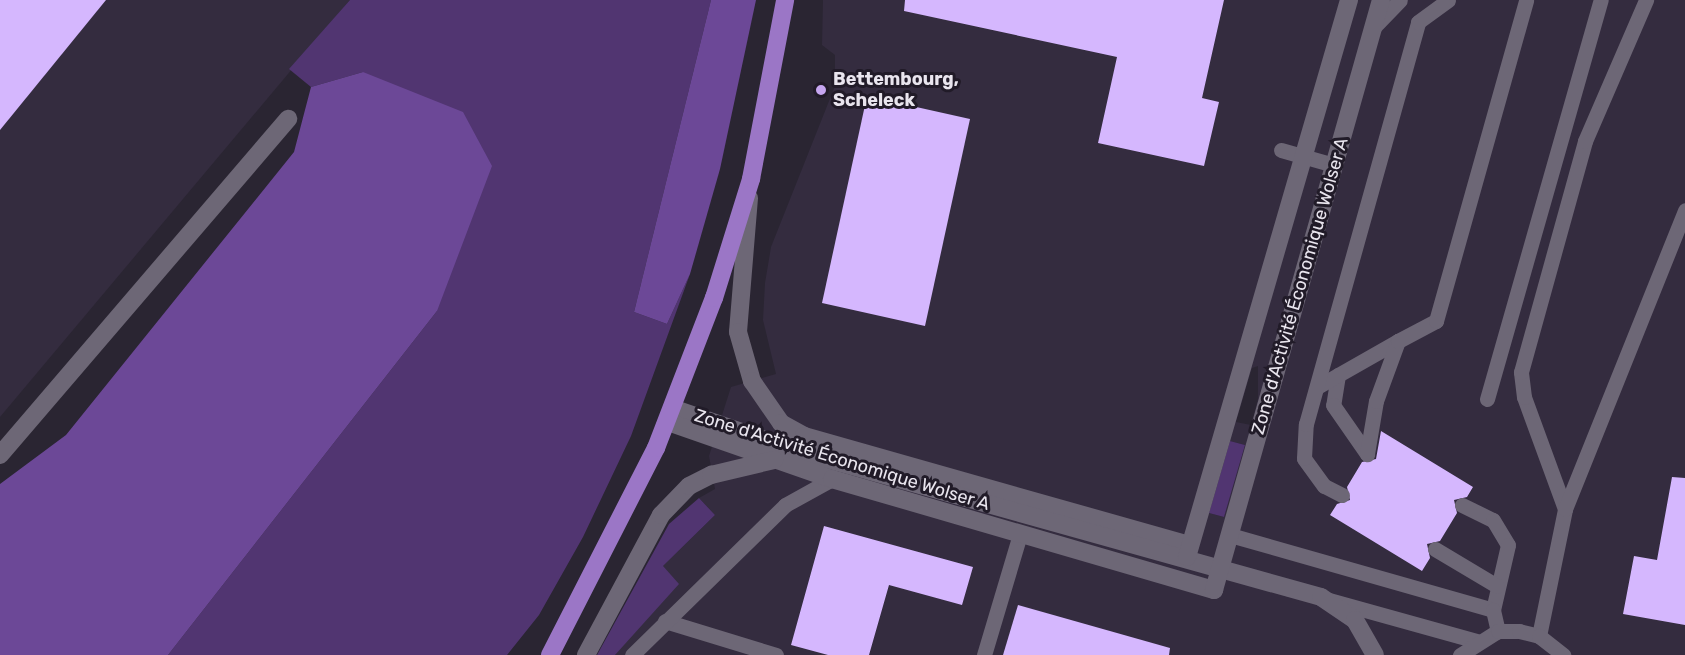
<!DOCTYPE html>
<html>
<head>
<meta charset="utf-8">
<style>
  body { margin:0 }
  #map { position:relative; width:1685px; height:655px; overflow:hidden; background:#2a2532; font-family:Rubik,sans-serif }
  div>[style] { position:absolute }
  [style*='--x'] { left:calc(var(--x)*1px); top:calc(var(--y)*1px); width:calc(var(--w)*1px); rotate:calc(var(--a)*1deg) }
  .built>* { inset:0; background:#342c3f }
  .green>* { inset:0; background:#513571 }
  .forest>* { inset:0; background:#6c4897 }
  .building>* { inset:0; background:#d5b7fe }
  .lane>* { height:15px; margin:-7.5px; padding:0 7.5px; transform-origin:7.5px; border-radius:7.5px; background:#6d6776 }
  .street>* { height:18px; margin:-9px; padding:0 9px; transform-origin:9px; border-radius:9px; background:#6d6776 }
  .primary>* { height:18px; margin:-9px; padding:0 9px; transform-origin:9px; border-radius:9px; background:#9b76c6 }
  .dots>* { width:16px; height:16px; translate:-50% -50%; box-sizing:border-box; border:3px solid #211b28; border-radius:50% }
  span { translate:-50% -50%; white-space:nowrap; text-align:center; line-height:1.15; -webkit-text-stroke:6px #211b28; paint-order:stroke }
  .poi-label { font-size:18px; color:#e9e5ee; font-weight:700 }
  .left { translate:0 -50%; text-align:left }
  .street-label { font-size:18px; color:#e9e5ee }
</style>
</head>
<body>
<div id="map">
  <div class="built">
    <div style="clip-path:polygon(0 0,350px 0,0 417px)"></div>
    <div style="clip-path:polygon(evenodd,823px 0,1685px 0,1685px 655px,615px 655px,663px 566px,715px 515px,699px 498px,715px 489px,709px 456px,731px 387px,776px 374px,763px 320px,765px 283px,771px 247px,835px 86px,835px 55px,822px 45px,823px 0,1258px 366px,1258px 399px,1251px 425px,1236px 422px,1252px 368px,1258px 366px,823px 0,1230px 441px,1245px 445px,1224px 517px,1209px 513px,1230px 441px)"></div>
  </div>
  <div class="green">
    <div style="clip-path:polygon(350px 0,711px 0,634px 312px,667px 324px,690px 274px,631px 436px,583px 537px,539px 615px,507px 655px,168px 655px,437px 311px,363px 72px,311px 87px,289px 69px)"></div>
    <div style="clip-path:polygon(1230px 441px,1245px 445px,1224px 517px,1209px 513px)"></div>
    <div style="clip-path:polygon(699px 498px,715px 515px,663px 566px,679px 584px,615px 655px,597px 655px,669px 524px)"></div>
  </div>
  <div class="forest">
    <div style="clip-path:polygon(711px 0,756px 0,720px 169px,690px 274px,667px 324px,634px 312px)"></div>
    <div style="clip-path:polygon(363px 72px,463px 112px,492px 166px,437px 311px,168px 655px,0 655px,0 484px,66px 435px,294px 152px,311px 87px)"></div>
  </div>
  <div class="building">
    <div style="clip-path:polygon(0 0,106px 0,0 130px)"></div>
    <div style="clip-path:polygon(905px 0,1224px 0,1202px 98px,1219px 102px,1204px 166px,1098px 143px,1117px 57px,904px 11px)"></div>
    <div style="clip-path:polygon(867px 96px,970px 119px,925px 326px,822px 303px)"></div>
    <div style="clip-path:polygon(1381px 431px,1473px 487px,1467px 497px,1454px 500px,1457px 513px,1440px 541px,1427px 544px,1430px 558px,1422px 571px,1330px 515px,1337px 504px,1350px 500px,1347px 487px,1362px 462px,1376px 459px)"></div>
    <div style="clip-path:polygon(1672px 477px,1685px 478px,1685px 625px,1623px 614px,1634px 556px,1657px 560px)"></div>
    <div style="clip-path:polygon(824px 526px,973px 567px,962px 605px,889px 585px,869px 655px,828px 655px,791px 645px)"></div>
    <div style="clip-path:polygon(1018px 605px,1170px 648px,1169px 655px,1003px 655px)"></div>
  </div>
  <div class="lane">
    <div style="--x:1372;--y:29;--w:40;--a:-46"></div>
    <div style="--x:1281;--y:150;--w:55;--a:15.8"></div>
    <div style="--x:1338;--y:375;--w:30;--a:99"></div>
    <div style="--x:1333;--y:405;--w:60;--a:55.2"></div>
    <div style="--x:1317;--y:387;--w:93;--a:-29.6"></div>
    <div style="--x:1487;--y:399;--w:415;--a:-74.1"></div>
    <div style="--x:1367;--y:454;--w:54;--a:-80.4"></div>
    <div style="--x:1376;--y:401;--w:64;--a:-69.9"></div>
    <div style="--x:1398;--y:341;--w:43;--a:-27.8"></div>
    <div style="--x:1436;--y:321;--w:333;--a:-74.3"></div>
    <div style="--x:1342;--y:495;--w:20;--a:-153"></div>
    <div style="--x:1324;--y:486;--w:34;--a:-126"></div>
    <div style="--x:1304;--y:458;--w:34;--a:-87"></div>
    <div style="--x:1306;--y:424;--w:417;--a:-74.4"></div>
    <div style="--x:1418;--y:22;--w:37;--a:-36"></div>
    <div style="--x:1462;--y:505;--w:34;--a:26"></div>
    <div style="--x:1493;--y:520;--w:29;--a:59"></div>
    <div style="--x:1508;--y:545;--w:67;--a:103"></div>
    <div style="--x:1565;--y:509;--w:119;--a:-110.1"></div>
    <div style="--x:1524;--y:397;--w:25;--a:-97"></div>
    <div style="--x:1521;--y:372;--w:240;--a:-74.5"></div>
    <div style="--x:1585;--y:141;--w:154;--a:-66.6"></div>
    <div style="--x:1230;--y:535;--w:273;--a:15.9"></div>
    <div style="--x:1493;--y:610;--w:22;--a:77"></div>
    <div style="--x:1435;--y:549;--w:72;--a:30.8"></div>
    <div style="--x:1329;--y:600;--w:154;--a:15.5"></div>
    <div style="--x:665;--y:621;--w:116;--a:17"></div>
    <div style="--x:1539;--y:636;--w:130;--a:-78.4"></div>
    <div style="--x:1565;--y:509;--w:322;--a:-68.1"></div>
    <div style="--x:632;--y:655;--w:214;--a:-44.4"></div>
    <div style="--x:785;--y:505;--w:54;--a:-29"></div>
    <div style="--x:984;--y:655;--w:126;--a:-73.4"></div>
    <div style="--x:1460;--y:655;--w:45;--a:-32.3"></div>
    <div style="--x:1498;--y:631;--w:21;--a:0"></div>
    <div style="--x:1519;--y:631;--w:21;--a:14"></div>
    <div style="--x:1539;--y:636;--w:31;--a:38"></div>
  </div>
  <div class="street">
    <div style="--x:749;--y:198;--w:134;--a:94.7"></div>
    <div style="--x:738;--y:332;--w:51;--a:74.1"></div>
    <div style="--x:752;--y:381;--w:51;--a:55.4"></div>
    <div style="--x:781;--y:423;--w:26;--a:29"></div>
    <div style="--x:804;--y:436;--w:401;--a:15.8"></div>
    <div style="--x:672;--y:408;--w:126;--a:19"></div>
    <div style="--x:791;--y:449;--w:550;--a:15.6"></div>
    <div style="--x:1321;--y:597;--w:41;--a:34.1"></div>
    <div style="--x:1355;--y:620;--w:40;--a:60.3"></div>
    <div style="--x:668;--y:422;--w:174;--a:19.2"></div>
    <div style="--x:832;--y:479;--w:398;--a:16.2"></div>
    <div style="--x:1214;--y:590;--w:613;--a:-74.2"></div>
    <div style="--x:0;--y:455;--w:443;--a:-49.4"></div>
    <div style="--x:1187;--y:557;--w:580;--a:-73.78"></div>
    <div style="--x:586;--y:655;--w:159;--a:-61.8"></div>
    <div style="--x:661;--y:515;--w:40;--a:-46"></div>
    <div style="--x:689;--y:486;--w:25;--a:-27"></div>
    <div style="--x:711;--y:475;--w:65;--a:-13.4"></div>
  </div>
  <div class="primary">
    <div style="--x:550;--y:655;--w:233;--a:-62.9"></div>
    <div style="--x:656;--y:448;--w:161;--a:-68.9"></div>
    <div style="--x:714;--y:298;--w:125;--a:-72.7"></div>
    <div style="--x:751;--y:179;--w:182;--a:-79.2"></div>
  </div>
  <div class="dots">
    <div style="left:821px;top:90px;background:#c6a6f0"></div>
  </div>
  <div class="poi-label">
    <span class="left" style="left:833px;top:90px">Bettembourg,<br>Scheleck</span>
  </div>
  <div class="street-label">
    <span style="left:1300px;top:286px;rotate:-74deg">Zone d'Activité Économique Wolser A</span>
    <span style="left:842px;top:460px;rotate:17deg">Zone d'Activité Économique Wolser A</span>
  </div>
</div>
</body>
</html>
